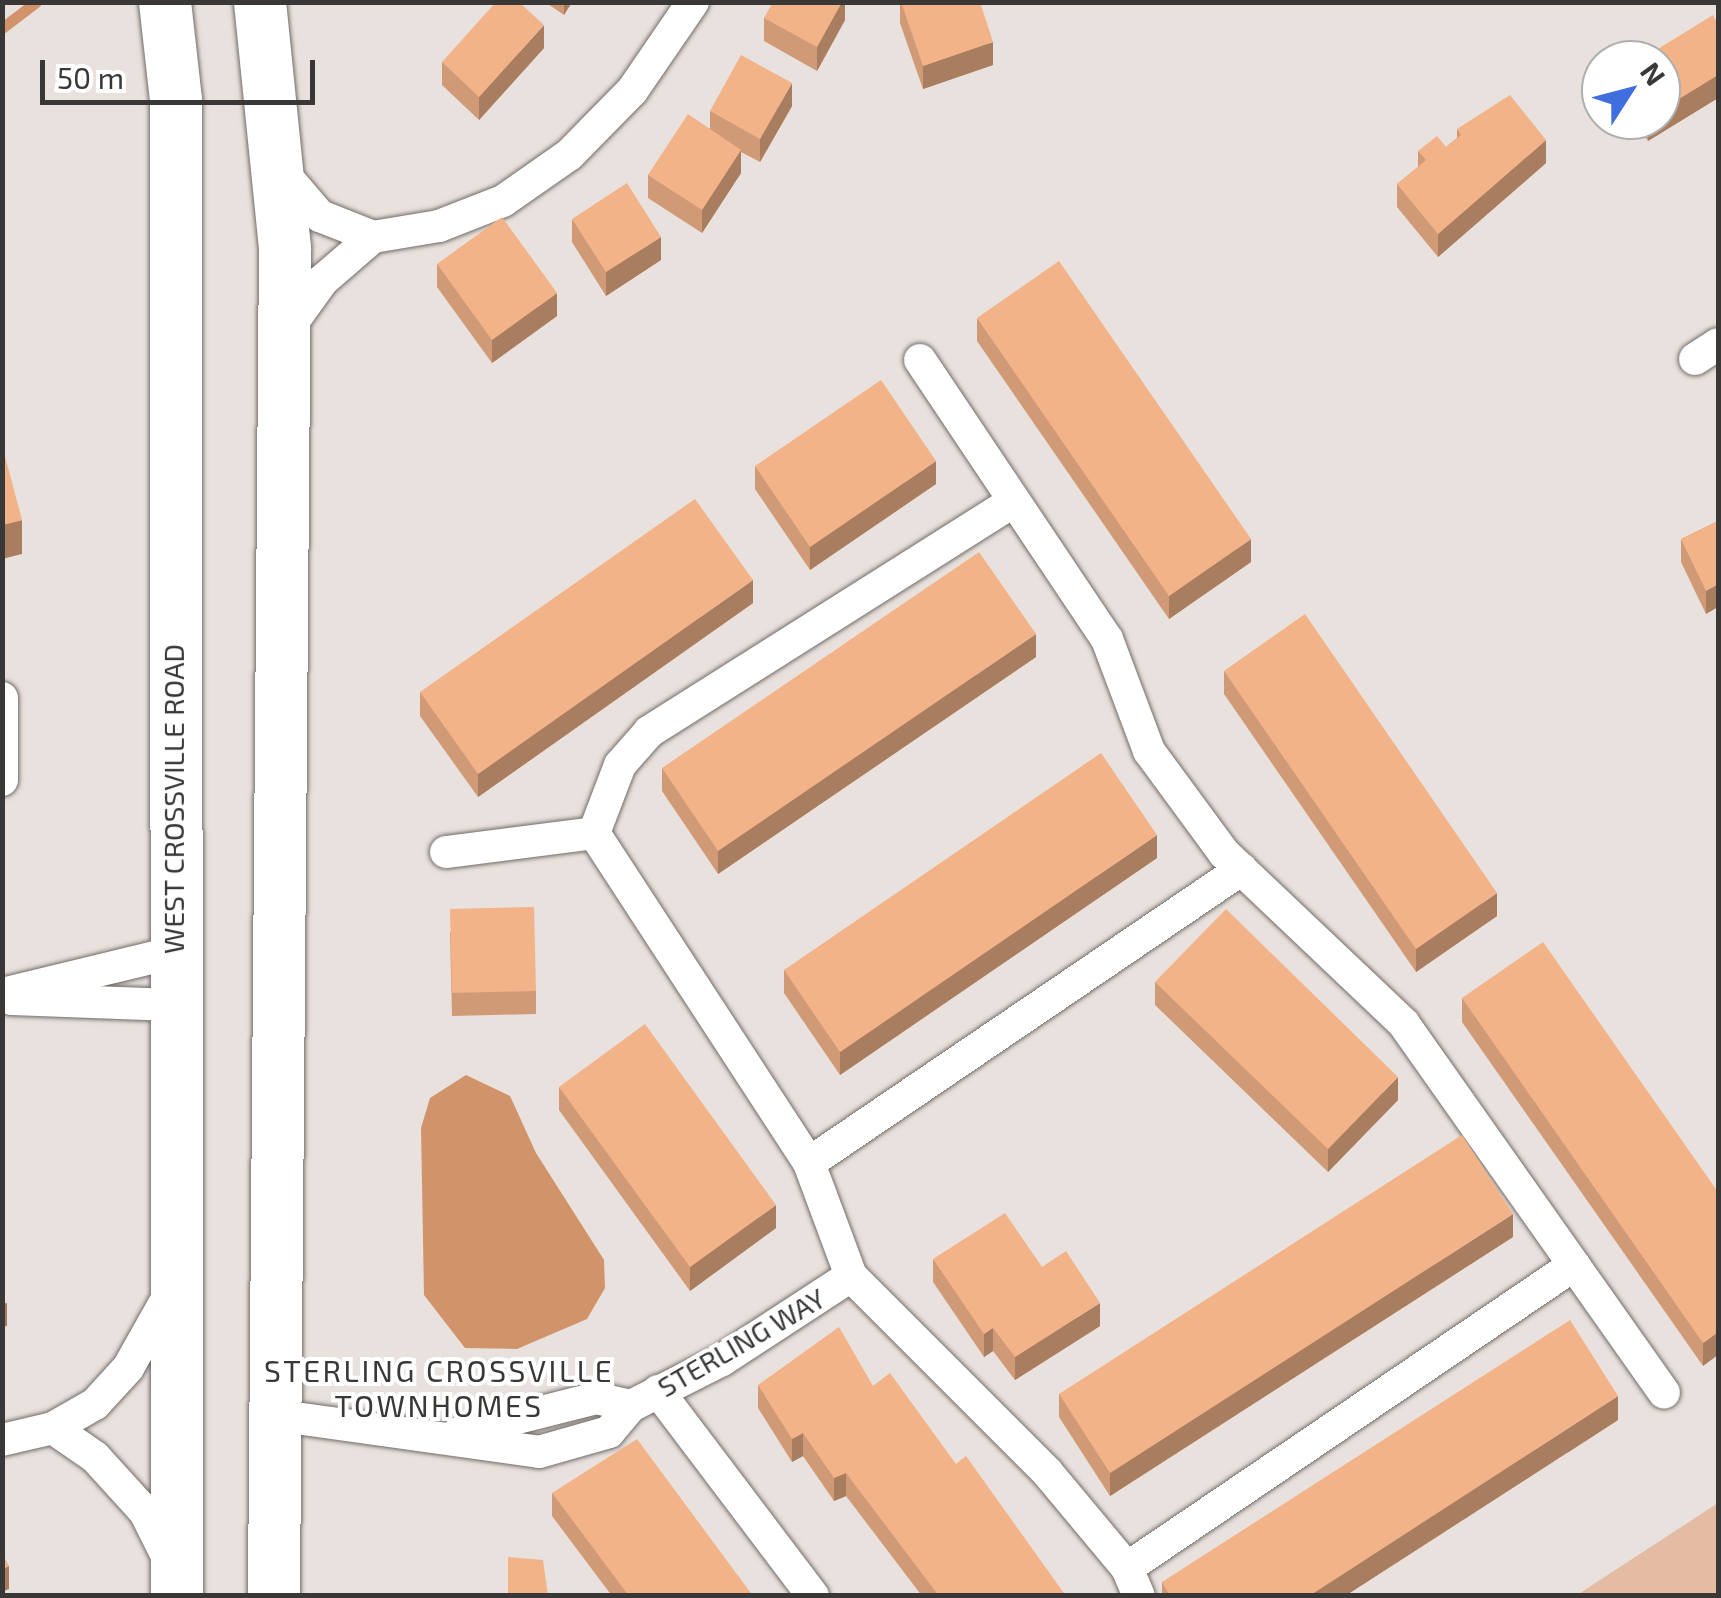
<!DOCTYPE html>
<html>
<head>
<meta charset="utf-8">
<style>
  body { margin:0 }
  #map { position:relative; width:1721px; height:1598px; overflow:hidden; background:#e8e1dd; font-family:"Exo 2",sans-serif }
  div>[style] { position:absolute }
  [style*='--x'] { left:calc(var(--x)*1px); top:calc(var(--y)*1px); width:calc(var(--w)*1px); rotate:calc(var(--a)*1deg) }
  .green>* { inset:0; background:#e4bca3 }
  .water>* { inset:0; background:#d0936a }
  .stream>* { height:11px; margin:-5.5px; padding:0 5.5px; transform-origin:5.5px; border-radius:5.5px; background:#d0936a }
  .roads { filter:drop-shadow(0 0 2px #726c68) drop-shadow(0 0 2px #726c68) }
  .minor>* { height:32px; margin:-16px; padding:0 16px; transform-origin:16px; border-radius:16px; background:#fff }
  .primary>* { height:52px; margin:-26px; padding:0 26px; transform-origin:26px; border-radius:26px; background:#fff }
  .wall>* { inset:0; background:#d09a76 }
  .shaded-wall>* { inset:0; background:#a97d60 }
  .building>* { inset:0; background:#f2b389 }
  span { translate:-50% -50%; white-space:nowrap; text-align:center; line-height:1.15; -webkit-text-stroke:8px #fff; paint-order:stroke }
  .street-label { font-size:28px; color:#3a3836 }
  .neighbourhood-label { font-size:30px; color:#3a3836; letter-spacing:2.5px }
  .frame { position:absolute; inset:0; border:5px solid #3a3836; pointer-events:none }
  .north { position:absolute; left:1581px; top:40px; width:100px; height:100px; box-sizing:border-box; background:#fff; border:2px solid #b0afaf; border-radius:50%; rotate:54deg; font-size:28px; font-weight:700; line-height:40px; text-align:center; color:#3a3836 }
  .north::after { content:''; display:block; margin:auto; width:35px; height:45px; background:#3f6edf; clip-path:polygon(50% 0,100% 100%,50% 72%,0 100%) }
  .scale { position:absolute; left:40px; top:60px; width:275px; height:45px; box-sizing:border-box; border:5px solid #3a3836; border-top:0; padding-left:12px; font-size:30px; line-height:35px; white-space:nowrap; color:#3a3836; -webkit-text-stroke:8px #fff; paint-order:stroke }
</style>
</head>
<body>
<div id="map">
  <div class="green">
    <div style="clip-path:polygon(1718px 1503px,1718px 1595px,1577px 1595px)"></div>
  </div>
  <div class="water">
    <div style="clip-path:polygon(466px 1075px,510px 1096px,536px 1153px,604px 1260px,605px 1288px,587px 1319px,517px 1349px,465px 1348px,424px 1295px,421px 1128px,430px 1098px)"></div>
  </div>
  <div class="stream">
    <div style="--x:2;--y:28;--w:43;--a:-37.4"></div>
  </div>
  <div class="roads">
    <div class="minor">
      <div style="--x:278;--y:167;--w:65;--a:49.4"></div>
      <div style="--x:320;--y:216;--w:57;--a:21.6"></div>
      <div style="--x:285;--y:333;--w:65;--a:-54.4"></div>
      <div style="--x:323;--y:280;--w:66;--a:-40.7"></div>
      <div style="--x:373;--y:237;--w:67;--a:-9.5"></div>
      <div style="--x:439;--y:226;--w:69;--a:-21.3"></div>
      <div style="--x:503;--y:201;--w:80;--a:-34.9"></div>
      <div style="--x:569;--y:155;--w:90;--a:-45.5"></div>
      <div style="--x:632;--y:91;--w:108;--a:-55.6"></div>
      <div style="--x:1695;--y:359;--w:27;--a:-33"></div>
      <div style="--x:920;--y:360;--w:336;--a:56.2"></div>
      <div style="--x:1107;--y:639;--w:120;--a:69.4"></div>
      <div style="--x:1149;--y:751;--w:127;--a:53.7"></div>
      <div style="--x:1224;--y:853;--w:248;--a:43.5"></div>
      <div style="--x:1404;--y:1024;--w:451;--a:54.8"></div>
      <div style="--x:1014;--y:501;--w:432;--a:147.7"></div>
      <div style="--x:649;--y:732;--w:44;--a:131.3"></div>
      <div style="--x:620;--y:765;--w:73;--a:110.9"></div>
      <div style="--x:594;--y:833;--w:394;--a:56.9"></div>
      <div style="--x:809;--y:1163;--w:121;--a:69.6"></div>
      <div style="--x:851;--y:1276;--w:277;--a:45"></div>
      <div style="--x:1047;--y:1472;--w:125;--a:50.2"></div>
      <div style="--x:1127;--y:1568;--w:30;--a:67"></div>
      <div style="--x:2;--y:698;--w:82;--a:90"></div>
      <div style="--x:446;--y:852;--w:149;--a:-7.3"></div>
      <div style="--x:2;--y:994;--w:174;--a:-13.6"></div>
      <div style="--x:12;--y:999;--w:161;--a:2.1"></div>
      <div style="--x:809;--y:1163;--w:523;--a:-34.18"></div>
      <div style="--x:658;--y:1391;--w:257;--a:52.9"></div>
      <div style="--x:274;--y:1415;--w:268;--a:7.9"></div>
      <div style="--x:539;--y:1452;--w:73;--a:-15.9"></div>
      <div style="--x:609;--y:1432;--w:34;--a:-50"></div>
      <div style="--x:631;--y:1406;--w:102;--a:-26.8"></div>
      <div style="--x:722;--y:1360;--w:154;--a:-33.1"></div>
      <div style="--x:53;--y:1428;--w:51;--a:34.6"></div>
      <div style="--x:95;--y:1457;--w:74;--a:47.7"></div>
      <div style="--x:145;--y:1512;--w:56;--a:63.4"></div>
      <div style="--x:458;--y:1433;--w:142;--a:-14.2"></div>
      <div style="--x:596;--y:1398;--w:36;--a:13"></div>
      <div style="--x:2;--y:1440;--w:52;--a:-13.2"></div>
      <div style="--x:53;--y:1428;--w:48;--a:-29.7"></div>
      <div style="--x:95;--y:1404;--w:49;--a:-47.5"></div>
      <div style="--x:128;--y:1368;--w:92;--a:-60.6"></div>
      <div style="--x:1127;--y:1568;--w:540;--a:-34.13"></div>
    </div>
    <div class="primary">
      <div style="--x:165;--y:2;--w:99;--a:83.6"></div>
      <div style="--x:176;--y:100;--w:1496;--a:89.96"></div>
      <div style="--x:260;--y:2;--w:246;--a:84.2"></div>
      <div style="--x:285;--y:247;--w:1349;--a:90.47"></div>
    </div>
  </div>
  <div class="wall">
    <div style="clip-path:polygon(545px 2px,572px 2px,564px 15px)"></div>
    <div style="clip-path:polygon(845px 2px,845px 20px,817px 71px,764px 41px,764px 18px)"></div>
    <div style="clip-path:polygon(900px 2px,980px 2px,993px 65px,923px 89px,900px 23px)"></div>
    <div style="clip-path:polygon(1718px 24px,1718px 98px,1648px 141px,1633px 120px,1661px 120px)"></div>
    <div style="clip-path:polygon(544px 48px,479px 120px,442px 85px,442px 62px)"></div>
    <div style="clip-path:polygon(792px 106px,760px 162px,741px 152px,741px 173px,702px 233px,648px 198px,648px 175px,710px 128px,710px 111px)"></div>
    <div style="clip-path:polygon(1457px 129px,1546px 163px,1438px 257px,1397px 207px,1397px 184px,1418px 167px,1418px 151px,1446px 147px,1457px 138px)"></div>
    <div style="clip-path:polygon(572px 219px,661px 260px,606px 296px,572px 242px)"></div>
    <div style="clip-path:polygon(437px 264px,557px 316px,492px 363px,437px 287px)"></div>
    <div style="clip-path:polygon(977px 318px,1251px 562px,1169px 619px,977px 341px)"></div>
    <div style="clip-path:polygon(755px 466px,936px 484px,810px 570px,755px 489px)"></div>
    <div style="clip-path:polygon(1718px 521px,1706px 614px,1681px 562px,1681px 539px)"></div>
    <div style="clip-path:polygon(753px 603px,478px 797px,420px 716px,420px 692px)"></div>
    <div style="clip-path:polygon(1036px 657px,718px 874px,662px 791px,662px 768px)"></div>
    <div style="clip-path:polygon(1224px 671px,1497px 916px,1416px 972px,1224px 694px)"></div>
    <div style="clip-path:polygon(1157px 858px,840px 1075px,784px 993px,784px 970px)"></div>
    <div style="clip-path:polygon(450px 932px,536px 991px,536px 1014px,452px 1016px)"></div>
    <div style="clip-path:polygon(1155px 982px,1398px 1100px,1328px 1172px,1155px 1005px)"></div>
    <div style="clip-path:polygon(1462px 998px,1718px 1192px,1703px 1366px,1462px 1022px)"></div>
    <div style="clip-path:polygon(559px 1087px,776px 1228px,690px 1291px,559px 1110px)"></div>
    <div style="clip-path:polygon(1513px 1237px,1110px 1496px,1059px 1417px,1059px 1394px)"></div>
    <div style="clip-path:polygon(933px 1259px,1100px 1326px,1015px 1380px,993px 1351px,984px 1357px,933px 1282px)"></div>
    <div style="clip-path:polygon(758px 1385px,873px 1386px,956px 1464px,1066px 1596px,922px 1596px,846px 1496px,834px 1501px,803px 1456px,792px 1462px,758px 1408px)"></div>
    <div style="clip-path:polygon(1618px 1420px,1345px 1596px,1162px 1596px,1162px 1582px)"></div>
    <div style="clip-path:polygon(552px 1493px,753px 1596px,612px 1596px,552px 1516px)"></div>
  </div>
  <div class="shaded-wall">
    <div style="clip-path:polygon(564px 2px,572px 2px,564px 15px)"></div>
    <div style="clip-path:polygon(842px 2px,845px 2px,845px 20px,817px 71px,817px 47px)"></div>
    <div style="clip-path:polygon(544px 25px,544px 48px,479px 120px,479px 97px)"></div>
    <div style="clip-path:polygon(993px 42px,993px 65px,923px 89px,923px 66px)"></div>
    <div style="clip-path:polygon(1718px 75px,1718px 98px,1648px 141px,1648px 120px,1661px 120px,1661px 110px)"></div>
    <div style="clip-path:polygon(792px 83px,792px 106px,760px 162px,760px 139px)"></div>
    <div style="clip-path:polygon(1546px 140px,1546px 163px,1438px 257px,1438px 234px)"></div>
    <div style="clip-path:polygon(741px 150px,741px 173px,702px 233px,702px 210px)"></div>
    <div style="clip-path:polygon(661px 237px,661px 260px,606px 296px,606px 272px)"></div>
    <div style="clip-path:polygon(557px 293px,557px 316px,492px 363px,492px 340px)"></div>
    <div style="clip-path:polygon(936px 461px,936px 484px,810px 570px,810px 547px)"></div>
    <div style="clip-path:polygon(22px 520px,22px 554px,2px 559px,2px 525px)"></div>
    <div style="clip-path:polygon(1251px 539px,1251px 562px,1169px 619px,1169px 596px)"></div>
    <div style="clip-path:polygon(753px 580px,753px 603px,478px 797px,478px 774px)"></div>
    <div style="clip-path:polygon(1718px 584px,1718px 607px,1706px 614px,1706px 591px)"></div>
    <div style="clip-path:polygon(1036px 634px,1036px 657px,718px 874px,718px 851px)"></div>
    <div style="clip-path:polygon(1157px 835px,1157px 858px,840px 1075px,840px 1052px)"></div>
    <div style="clip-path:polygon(1497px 893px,1497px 916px,1416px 972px,1416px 949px)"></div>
    <div style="clip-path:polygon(1398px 1077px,1398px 1100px,1328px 1172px,1328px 1149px)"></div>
    <div style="clip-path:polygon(776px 1205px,776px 1228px,690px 1291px,690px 1267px)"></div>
    <div style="clip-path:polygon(1513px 1214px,1513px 1237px,1110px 1496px,1110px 1473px)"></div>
    <div style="clip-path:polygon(7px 1303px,7px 1326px,2px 1327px,2px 1304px)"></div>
    <div style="clip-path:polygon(1100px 1303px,1100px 1326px,1015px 1380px,1015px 1357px)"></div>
    <div style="clip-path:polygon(993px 1328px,993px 1351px,984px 1357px,984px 1334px)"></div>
    <div style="clip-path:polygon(1718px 1332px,1718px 1355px,1703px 1366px,1703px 1343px)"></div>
    <div style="clip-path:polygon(1618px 1396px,1618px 1420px,1345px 1596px,1309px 1596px)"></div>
    <div style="clip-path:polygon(803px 1433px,803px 1456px,792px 1462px,792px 1439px)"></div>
    <div style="clip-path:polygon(846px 1473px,846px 1496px,834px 1501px,834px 1478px)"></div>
    <div style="clip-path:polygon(9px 1566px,9px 1589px,2px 1592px,2px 1569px)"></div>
  </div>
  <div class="building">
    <div style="clip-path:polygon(496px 2px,519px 2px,544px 25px,479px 97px,442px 62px)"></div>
    <div style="clip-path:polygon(773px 2px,842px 2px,817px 47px,764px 18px)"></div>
    <div style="clip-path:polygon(901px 2px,980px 2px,993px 42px,923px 66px)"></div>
    <div style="clip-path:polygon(1713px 15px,1718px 24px,1718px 75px,1661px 110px,1661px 60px,1640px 60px)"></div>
    <div style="clip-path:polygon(741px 55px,792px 83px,760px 139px,710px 111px)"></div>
    <div style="clip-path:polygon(1510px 95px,1546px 140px,1438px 234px,1397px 184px,1426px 160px,1418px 151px,1437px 136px,1446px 147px,1461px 135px,1457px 129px)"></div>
    <div style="clip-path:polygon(688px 114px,741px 150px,702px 210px,648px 175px)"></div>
    <div style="clip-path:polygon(627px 183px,661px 237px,606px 272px,572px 219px)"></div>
    <div style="clip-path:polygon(502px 217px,557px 293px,492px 340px,437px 264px)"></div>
    <div style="clip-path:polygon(1059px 261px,1251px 539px,1169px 596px,977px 318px)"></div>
    <div style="clip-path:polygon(881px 380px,936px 461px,810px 547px,755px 466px)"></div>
    <div style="clip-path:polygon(2px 445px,22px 520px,2px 525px)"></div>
    <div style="clip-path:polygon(695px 499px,753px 580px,478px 774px,420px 692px)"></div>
    <div style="clip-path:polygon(1718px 521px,1718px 584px,1706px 591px,1681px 539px)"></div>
    <div style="clip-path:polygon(979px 552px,1036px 634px,718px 851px,662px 768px)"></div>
    <div style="clip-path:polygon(1305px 614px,1497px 893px,1416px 949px,1224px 671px)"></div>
    <div style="clip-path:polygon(1101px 753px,1157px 835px,840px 1052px,784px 970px)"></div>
    <div style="clip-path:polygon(534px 907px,536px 991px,452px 993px,450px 909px)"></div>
    <div style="clip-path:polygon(1226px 909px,1398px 1077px,1328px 1149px,1155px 982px)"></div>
    <div style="clip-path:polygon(1543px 942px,1718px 1192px,1718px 1332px,1703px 1343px,1462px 998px)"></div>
    <div style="clip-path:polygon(645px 1024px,776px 1205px,690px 1267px,559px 1087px)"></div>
    <div style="clip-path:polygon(1462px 1135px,1513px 1214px,1110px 1473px,1059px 1394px)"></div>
    <div style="clip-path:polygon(1005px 1213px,1042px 1267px,1066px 1251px,1100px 1303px,1015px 1357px,993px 1328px,984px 1334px,933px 1259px)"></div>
    <div style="clip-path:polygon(1570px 1320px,1618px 1396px,1309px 1596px,1170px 1596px,1162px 1582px)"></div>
    <div style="clip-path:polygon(839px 1327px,873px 1386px,890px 1373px,956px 1464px,966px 1456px,1066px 1596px,939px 1596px,846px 1473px,834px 1478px,803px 1433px,792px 1439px,758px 1385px)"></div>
    <div style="clip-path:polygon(637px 1439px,753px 1596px,629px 1596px,552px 1493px)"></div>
    <div style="clip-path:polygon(2px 1553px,9px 1566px,2px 1569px)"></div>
    <div style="clip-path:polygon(508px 1557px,543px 1560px,548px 1596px,506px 1596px,508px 1595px)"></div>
  </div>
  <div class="street-label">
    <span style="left:173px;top:799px;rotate:-90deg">WEST CROSSVILLE ROAD</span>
    <span style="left:741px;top:1342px;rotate:-30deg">STERLING WAY</span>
  </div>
  <div class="neighbourhood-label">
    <span style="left:439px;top:1387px">STERLING CROSSVILLE<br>TOWNHOMES</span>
  </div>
  <div class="frame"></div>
  <div class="north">N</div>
  <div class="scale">50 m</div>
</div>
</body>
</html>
